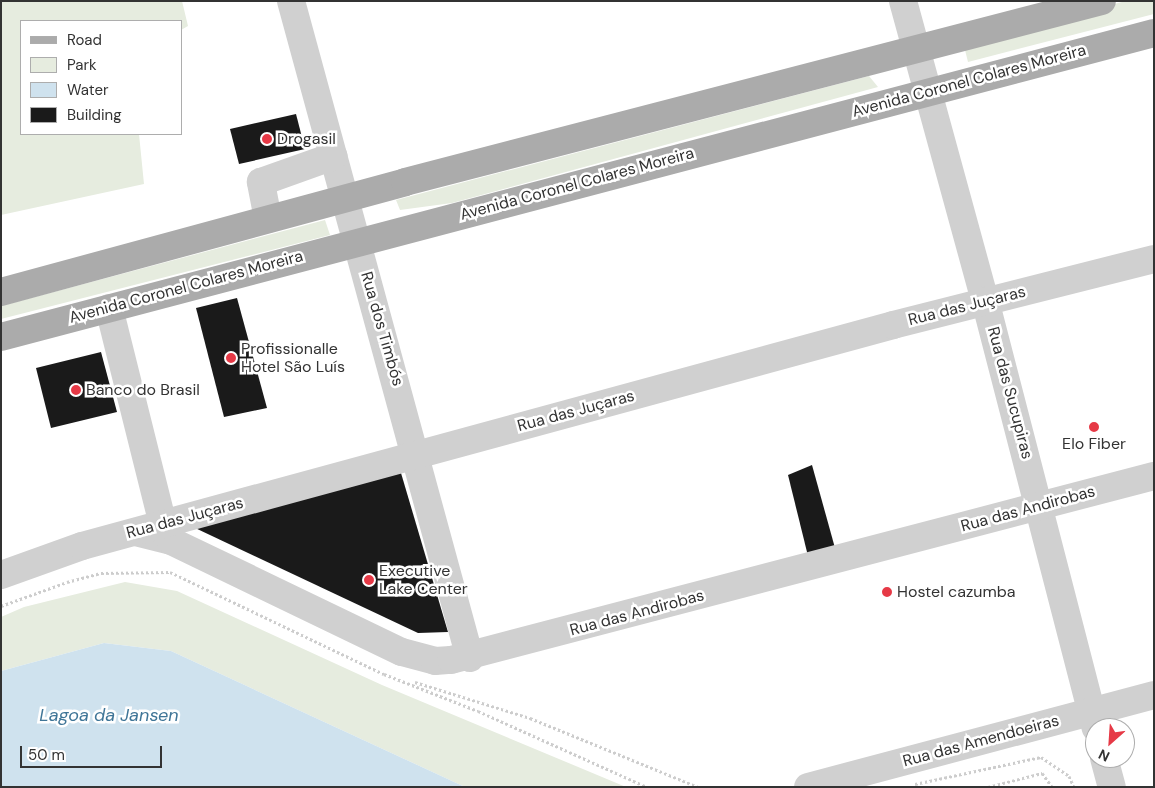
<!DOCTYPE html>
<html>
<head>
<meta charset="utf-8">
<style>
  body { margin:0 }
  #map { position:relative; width:1155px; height:788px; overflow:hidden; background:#fff; font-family:"DM Sans",sans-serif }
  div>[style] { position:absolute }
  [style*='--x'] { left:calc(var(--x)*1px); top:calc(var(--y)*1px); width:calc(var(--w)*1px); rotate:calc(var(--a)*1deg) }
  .green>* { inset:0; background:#e6ecdf }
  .water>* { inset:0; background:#cfe2ee }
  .building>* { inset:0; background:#1a1a1a }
  .path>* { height:3px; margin-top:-1.5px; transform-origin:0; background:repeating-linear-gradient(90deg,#cdcdcd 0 2.5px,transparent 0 5px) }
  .minor>* { height:28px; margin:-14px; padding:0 14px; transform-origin:14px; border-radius:14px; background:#d0d0d0 }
  .major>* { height:28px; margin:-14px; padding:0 14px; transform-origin:14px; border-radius:14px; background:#ababab }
  .dots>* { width:14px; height:14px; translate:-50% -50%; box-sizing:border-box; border:2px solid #fff; border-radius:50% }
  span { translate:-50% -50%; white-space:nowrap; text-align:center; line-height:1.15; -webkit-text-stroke:5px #fff; paint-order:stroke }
  .street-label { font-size:16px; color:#333 }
  .poi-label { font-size:16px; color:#333 }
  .left { translate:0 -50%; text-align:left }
  .water-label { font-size:18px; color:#3f7597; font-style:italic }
  .frame { position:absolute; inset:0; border:2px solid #333; pointer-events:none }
  .legend { position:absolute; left:20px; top:20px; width:162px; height:115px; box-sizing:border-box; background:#fff; border:1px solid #adadad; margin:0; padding:6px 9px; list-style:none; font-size:15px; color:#333 }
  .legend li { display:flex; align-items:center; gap:10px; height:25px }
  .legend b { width:25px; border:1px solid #adadad }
  .north { position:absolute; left:1085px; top:718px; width:50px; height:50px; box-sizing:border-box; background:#fff; border:1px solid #adadad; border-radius:50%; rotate:206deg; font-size:14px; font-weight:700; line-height:20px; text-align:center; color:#333 }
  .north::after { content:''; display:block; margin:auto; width:18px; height:22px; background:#e63946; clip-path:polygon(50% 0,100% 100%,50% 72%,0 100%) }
  .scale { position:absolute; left:20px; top:746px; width:142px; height:22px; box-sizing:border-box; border:2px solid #333; border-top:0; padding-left:6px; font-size:15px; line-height:18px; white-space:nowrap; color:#333; -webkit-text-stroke:4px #fff; paint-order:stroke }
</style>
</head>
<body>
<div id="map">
  <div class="green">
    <div style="clip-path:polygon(1px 1px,182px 1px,188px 26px,181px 30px,181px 21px,21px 21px,21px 134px,139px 134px,144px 184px,1px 215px)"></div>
    <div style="clip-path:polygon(1126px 1px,1154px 1px,1154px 14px,968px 62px,963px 42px)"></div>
    <div style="clip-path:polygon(869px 76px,878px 87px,452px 203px,400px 210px,396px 200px)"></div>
    <div style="clip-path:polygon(325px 220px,330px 235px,1px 319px,1px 306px)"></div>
    <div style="clip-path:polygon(125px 582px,177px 591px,382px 685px,626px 787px,465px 787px,171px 651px,104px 643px,1px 671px,1px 617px,24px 607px)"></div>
  </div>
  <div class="water">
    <div style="clip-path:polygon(104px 643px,171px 651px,465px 787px,1px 787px,1px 671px)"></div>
  </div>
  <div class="building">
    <div style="clip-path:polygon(296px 114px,305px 149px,239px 164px,230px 129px)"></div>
    <div style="clip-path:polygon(237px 298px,267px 408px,224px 417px,196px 308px)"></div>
    <div style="clip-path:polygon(101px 352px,117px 412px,51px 428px,36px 368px)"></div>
    <div style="clip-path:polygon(812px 465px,835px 548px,808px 556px,788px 475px)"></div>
    <div style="clip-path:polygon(401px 473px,448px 632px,418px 633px,193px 527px)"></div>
  </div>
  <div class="path">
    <div style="--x:1;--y:606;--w:70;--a:-20"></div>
    <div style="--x:67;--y:582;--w:35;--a:-15"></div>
    <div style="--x:101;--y:573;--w:69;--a:-0.8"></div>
    <div style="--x:170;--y:572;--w:237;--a:25.5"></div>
    <div style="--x:384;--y:674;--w:101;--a:21.5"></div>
    <div style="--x:478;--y:711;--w:185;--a:24.2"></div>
    <div style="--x:415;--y:682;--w:121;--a:17.4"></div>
    <div style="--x:530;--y:718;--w:182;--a:22.3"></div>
    <div style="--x:915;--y:784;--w:129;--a:-12.1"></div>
    <div style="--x:1041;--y:757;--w:34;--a:34"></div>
    <div style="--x:1069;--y:776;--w:12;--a:66"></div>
    <div style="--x:988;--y:787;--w:56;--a:-14.5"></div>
    <div style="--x:1042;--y:773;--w:17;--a:54"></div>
  </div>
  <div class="minor">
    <div style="--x:291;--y:1;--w:681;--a:74.76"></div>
    <div style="--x:903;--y:1;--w:310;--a:74.7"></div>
    <div style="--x:985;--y:300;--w:442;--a:75.5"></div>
    <div style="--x:268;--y:219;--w:38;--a:-101"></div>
    <div style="--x:261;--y:182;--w:77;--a:-19.6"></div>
    <div style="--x:109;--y:308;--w:224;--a:76"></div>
    <div style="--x:139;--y:533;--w:33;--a:14"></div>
    <div style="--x:171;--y:541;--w:256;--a:25.7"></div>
    <div style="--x:402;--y:652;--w:34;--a:15"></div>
    <div style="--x:435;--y:661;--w:16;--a:-4"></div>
    <div style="--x:451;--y:660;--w:727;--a:-14.67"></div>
    <div style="--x:1;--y:575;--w:86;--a:-19.7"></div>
    <div style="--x:82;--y:546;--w:841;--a:-15.24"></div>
    <div style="--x:893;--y:325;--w:269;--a:-14.2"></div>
    <div style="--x:1104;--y:758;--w:30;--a:75"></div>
    <div style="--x:808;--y:787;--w:358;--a:-14.9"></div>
  </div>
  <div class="major">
    <div style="--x:1;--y:292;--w:419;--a:-15.2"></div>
    <div style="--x:405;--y:182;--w:720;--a:-14.56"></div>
    <div style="--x:1;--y:337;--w:1192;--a:-14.77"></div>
  </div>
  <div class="dots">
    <div style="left:267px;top:139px;background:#e63946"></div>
    <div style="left:231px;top:358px;background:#e63946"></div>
    <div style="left:76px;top:390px;background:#e63946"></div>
    <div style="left:1094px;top:427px;background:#e63946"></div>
    <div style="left:369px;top:580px;background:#e63946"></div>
    <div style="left:887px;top:592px;background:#e63946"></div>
  </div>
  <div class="street-label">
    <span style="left:969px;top:81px;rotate:-15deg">Avenida Coronel Colares Moreira</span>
    <span style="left:577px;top:184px;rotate:-15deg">Avenida Coronel Colares Moreira</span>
    <span style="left:186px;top:287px;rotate:-15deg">Avenida Coronel Colares Moreira</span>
    <span style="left:967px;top:306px;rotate:-14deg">Rua das Juçaras</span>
    <span style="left:382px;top:329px;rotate:74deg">Rua dos Timbós</span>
    <span style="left:1010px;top:393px;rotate:75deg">Rua das Sucupiras</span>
    <span style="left:576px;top:411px;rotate:-15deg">Rua das Juçaras</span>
    <span style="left:1028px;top:509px;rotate:-15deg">Rua das Andirobas</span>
    <span style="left:185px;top:518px;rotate:-15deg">Rua das Juçaras</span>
    <span style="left:637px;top:613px;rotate:-15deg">Rua das Andirobas</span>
    <span style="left:981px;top:741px;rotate:-15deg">Rua das Amendoeiras</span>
  </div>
  <div class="poi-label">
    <span class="left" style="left:277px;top:139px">Drogasil</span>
    <span class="left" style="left:241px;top:358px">Profissionalle<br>Hotel São Luís</span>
    <span class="left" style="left:86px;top:390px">Banco do Brasil</span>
    <span style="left:1094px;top:444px">Elo Fiber</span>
    <span class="left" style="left:379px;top:580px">Executive<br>Lake Center</span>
    <span class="left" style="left:897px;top:592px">Hostel cazumba</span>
  </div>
  <div class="water-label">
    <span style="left:109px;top:715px">Lagoa da Jansen</span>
  </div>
  <div class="frame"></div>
  <ul class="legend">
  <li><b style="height:6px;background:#ababab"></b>Road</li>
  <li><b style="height:14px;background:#e6ecdf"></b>Park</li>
  <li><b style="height:14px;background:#cfe2ee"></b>Water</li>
  <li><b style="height:14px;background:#1a1a1a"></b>Building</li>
  </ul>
  <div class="north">N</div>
  <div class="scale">50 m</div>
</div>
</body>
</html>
